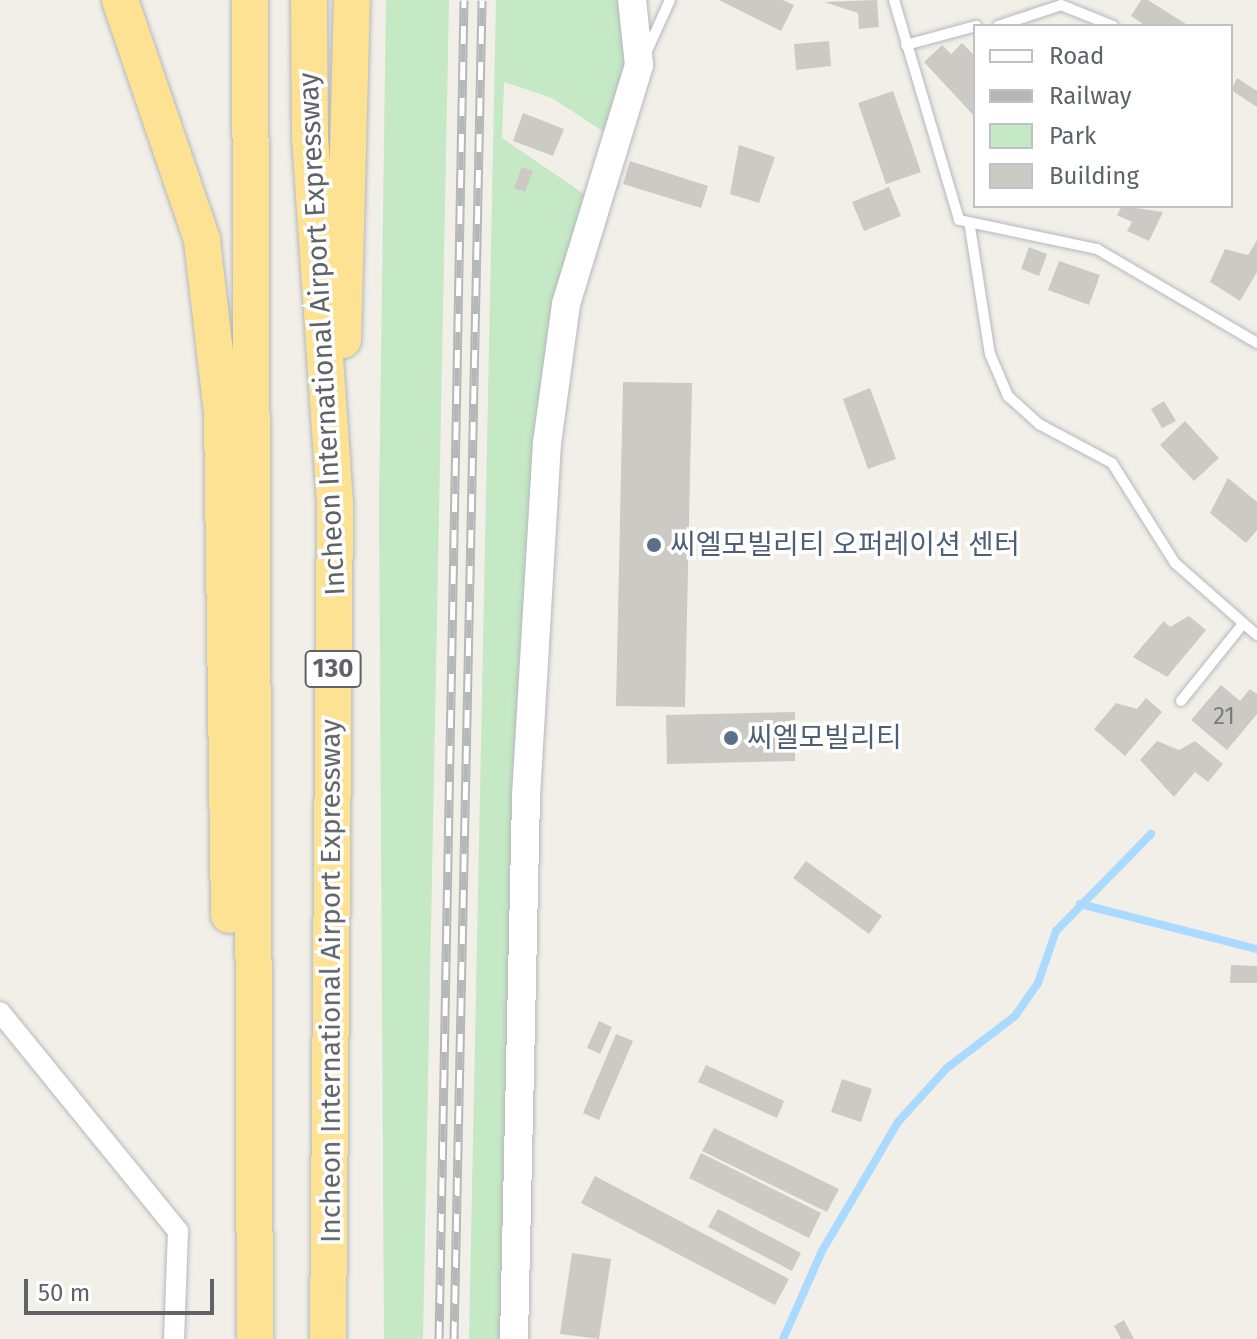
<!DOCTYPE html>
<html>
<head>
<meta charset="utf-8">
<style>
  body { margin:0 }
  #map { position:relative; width:1257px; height:1339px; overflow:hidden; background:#f1efe8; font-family:"Fira Sans","Noto Sans KR",sans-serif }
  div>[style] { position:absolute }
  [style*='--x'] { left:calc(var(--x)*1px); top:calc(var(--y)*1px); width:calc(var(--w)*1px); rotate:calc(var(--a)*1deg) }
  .green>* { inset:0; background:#c5e8c5 }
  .stream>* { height:8px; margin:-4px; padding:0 4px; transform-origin:4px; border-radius:4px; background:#aadaff }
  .building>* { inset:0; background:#cccac5 }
  .roads { filter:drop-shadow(0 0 2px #b5b8bc) drop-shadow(0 0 2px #b5b8bc) }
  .lane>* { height:10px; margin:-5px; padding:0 5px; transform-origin:5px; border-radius:5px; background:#fff }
  .street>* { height:20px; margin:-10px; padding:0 10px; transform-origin:10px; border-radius:10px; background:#fff }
  .secondary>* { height:28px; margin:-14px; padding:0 14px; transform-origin:14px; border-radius:14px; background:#fff }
  .highway>* { height:36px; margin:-18px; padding:0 18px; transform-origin:18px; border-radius:18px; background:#fde293 }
  .rail>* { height:9px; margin-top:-4.5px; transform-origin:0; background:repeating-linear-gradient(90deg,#fff 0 18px,#b6b7b8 0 36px); box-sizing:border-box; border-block:2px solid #b6b7b8 }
  .dots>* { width:22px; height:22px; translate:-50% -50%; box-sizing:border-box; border:4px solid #fff; border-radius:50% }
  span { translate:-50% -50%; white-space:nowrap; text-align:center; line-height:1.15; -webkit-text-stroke:7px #fff; paint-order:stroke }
  .number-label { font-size:24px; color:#7a7d7f }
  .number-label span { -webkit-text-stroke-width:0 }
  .shield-label span { padding:2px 6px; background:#fff; border:2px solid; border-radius:6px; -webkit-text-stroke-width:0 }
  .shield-label { font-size:26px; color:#5f6368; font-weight:700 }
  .street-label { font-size:28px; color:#5f6368 }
  .service-label { font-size:28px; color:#4e5e75 }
  .left { translate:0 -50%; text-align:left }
  .legend { position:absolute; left:973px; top:24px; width:260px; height:184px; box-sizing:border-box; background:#fff; border:2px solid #bfc1c3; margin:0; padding:10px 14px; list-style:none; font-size:24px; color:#5f6368 }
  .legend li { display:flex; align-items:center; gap:16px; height:40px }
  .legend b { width:40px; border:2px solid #bfc1c3 }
  .scale { position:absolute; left:24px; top:1279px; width:190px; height:36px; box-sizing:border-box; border:4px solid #5f6368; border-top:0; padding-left:10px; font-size:24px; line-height:28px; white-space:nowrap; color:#5f6368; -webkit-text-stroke:6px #fff; paint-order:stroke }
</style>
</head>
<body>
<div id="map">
  <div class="green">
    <div style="clip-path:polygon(386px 0,449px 0,423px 1339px,384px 1339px,379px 503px)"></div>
    <div style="clip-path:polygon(496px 0,620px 0,631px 41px,612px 129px,604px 132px,552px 98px,504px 82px,502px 138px,587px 196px,514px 820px,504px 1339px,469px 1339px)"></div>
  </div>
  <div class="stream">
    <div style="--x:1080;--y:904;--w:183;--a:14.3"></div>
    <div style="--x:783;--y:1339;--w:96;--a:-66.1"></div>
    <div style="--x:822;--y:1251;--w:150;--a:-59.5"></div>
    <div style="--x:898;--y:1122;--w:73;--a:-47.8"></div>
    <div style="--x:947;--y:1068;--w:86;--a:-37.4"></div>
    <div style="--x:1015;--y:1016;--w:40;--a:-55.1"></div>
    <div style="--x:1038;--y:983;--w:55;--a:-70.9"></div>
    <div style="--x:1056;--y:931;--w:136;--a:-45.6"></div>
  </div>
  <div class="building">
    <div style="clip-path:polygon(719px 0,783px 0,794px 5px,781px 31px)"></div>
    <div style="clip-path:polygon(877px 0,879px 27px,859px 29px,858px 13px,824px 2px)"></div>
    <div style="clip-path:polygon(1141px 0,1148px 0,1189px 26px,1146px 26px,1131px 16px)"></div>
    <div style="clip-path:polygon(829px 41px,831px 66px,796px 70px,794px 44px)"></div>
    <div style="clip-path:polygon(962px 43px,975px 56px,975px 117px,924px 62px,942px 45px,951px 54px)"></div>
    <div style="clip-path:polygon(1237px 78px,1257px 91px,1257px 107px,1231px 90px)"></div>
    <div style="clip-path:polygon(893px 91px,921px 172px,886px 184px,858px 103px)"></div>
    <div style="clip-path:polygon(523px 113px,564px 129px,553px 156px,513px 141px)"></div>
    <div style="clip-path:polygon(739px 145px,775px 157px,759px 203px,730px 194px)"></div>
    <div style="clip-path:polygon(630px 161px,708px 186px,701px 208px,623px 184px)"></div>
    <div style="clip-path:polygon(522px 167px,533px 171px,525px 192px,514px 188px)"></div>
    <div style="clip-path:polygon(889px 187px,901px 216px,864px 231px,852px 202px)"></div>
    <div style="clip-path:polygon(1122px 206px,1163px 212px,1149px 241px,1127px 231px,1132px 222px,1117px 215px)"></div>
    <div style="clip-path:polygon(1257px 240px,1257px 272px,1240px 301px,1210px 282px,1225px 249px,1248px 255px)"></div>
    <div style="clip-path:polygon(1029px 247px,1047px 254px,1039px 276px,1021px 269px)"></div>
    <div style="clip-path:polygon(1059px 261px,1100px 275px,1089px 305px,1048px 290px)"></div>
    <div style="clip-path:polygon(623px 382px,692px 383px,685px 707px,616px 706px)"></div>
    <div style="clip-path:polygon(870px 388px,896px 459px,868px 469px,843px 399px)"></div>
    <div style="clip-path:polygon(1164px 401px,1176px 421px,1162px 428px,1151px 409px)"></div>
    <div style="clip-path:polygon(1185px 421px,1219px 458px,1194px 481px,1160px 445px)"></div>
    <div style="clip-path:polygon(1228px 478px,1257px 502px,1257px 530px,1246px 543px,1210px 513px)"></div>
    <div style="clip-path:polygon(1189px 616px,1206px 630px,1167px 677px,1133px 657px,1164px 621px,1170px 627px)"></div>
    <div style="clip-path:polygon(1221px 685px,1240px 701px,1250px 689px,1257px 694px,1257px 714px,1227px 750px,1191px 720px)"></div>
    <div style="clip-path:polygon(1146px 698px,1162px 712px,1125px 756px,1094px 729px,1116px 703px,1137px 709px)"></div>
    <div style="clip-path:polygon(795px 712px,795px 761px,667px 764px,666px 715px)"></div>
    <div style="clip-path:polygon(1157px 741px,1179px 750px,1195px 741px,1223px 764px,1208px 782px,1195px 772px,1174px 797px,1140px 760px)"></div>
    <div style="clip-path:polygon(806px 861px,882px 916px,869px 934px,793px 878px)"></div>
    <div style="clip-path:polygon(1231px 965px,1257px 966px,1257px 983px,1230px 983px)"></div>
    <div style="clip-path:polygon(599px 1021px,612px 1027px,600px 1054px,587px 1048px)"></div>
    <div style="clip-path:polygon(616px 1034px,633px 1041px,599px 1120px,583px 1113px)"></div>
    <div style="clip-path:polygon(706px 1065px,784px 1101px,777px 1118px,698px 1082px)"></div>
    <div style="clip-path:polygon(842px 1079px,872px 1089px,861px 1122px,831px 1112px)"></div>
    <div style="clip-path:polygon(714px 1128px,839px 1189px,827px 1212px,702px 1151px)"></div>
    <div style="clip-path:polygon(701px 1153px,821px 1213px,809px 1238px,689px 1178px)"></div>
    <div style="clip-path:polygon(595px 1176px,789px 1279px,775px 1305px,581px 1203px)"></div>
    <div style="clip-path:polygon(718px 1209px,801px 1253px,792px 1271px,708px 1227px)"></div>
    <div style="clip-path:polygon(572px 1253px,611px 1259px,599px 1339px,560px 1334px)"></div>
    <div style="clip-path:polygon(1124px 1320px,1134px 1339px,1121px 1339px,1114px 1326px)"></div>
  </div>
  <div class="roads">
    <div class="lane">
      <div style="--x:894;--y:0;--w:229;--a:73.5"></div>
      <div style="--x:959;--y:220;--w:141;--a:11.9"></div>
      <div style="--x:1097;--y:249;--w:186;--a:30.4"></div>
      <div style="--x:998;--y:26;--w:66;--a:-18.4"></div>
      <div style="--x:1061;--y:5;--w:56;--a:22"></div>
      <div style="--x:906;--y:45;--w:73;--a:-15.2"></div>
      <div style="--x:646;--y:53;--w:58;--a:-65.6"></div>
      <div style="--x:970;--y:227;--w:129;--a:81.1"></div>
      <div style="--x:990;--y:354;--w:46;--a:66.8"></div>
      <div style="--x:1008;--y:396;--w:42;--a:42.1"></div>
      <div style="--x:1039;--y:424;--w:83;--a:28.1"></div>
      <div style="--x:1112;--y:463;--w:118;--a:57.8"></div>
      <div style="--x:1175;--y:563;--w:109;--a:41.3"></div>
      <div style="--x:1181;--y:701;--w:99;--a:-51.2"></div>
    </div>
    <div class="street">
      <div style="--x:0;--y:1012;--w:282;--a:50.9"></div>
      <div style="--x:178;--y:1231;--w:108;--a:92.1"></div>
    </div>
    <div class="secondary">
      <div style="--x:514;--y:1339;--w:543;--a:-88.73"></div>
      <div style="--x:526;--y:796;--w:354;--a:-86.6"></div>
      <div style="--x:547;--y:443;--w:140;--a:-82.2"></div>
      <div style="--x:566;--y:304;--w:250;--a:-73"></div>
      <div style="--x:639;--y:65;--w:65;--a:-96.1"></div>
    </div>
    <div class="highway">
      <div style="--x:120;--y:0;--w:254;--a:71.1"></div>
      <div style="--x:202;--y:240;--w:175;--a:83.4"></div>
      <div style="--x:222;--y:414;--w:501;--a:89.2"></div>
      <div style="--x:250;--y:0;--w:1339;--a:89.79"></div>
      <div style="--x:309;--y:0;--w:137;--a:89.6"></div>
      <div style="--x:310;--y:137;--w:366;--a:86.1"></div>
      <div style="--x:335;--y:502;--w:837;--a:90.48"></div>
      <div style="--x:343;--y:340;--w:340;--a:-88.5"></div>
    </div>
  </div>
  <div class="rail">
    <div style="--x:439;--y:1339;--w:1339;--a:-88.93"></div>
    <div style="--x:454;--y:1339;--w:1339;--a:-88.8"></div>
  </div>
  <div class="dots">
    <div style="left:654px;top:545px;background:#5c6f8a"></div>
    <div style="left:731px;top:738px;background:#5c6f8a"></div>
  </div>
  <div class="number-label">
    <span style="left:1224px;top:717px">21</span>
  </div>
  <div class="shield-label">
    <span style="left:333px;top:669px">130</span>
  </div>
  <div class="street-label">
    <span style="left:322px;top:334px;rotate:-93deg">Incheon International Airport Expressway</span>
    <span style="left:331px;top:981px;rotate:-90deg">Incheon International Airport Expressway</span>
  </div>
  <div class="service-label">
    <span class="left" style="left:670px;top:545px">씨엘모빌리티 오퍼레이션 센터</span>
    <span class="left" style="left:747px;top:738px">씨엘모빌리티</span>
  </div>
  <ul class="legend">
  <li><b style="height:10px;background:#fff"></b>Road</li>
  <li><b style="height:10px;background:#b6b7b8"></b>Railway</li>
  <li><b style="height:22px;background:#c5e8c5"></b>Park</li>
  <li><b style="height:22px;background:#cccac5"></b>Building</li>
  </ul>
  <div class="scale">50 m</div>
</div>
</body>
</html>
